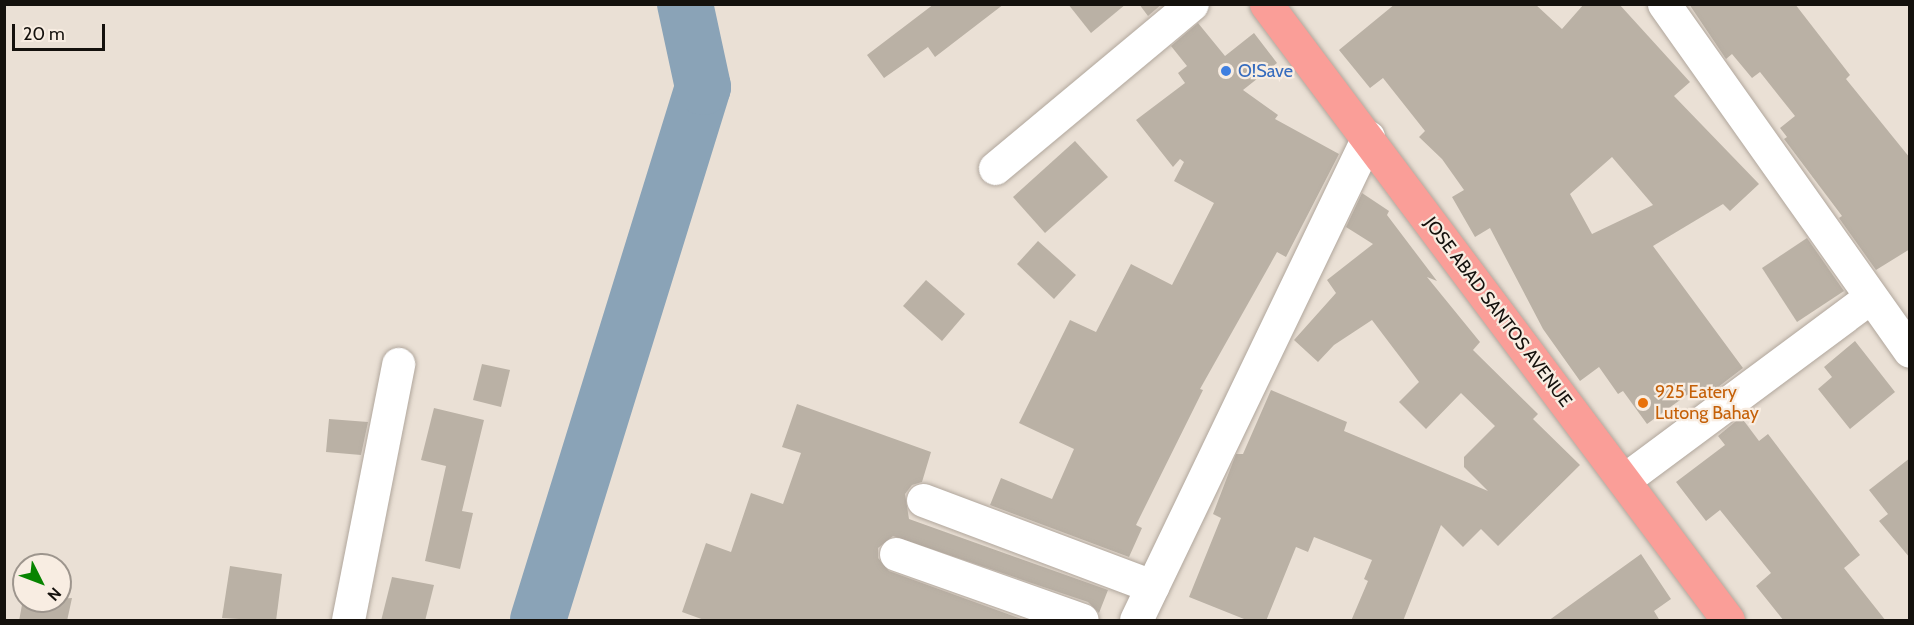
<!DOCTYPE html>
<html>
<head>
<meta charset="utf-8">
<style>
  body { margin:0 }
  #map { position:relative; width:1914px; height:625px; overflow:hidden; background:#eae0d5; font-family:Cabin,sans-serif }
  div>[style] { position:absolute }
  [style*='--x'] { left:calc(var(--x)*1px); top:calc(var(--y)*1px); width:calc(var(--w)*1px); rotate:calc(var(--a)*1deg) }
  .river>* { height:56px; margin:-28px; padding:0 28px; transform-origin:28px; border-radius:28px; background:#8aa3b7 }
  .building>* { inset:0; background:#bab1a5 }
  .roads { filter:drop-shadow(0 0 2px #b0a69c) drop-shadow(0 0 2px #b0a69c) }
  .minor>* { height:33px; margin:-16.5px; padding:0 16.5px; transform-origin:16.5px; border-radius:16.5px; background:#fff }
  .trunk>* { height:33px; margin:-16.5px; padding:0 16.5px; transform-origin:16.5px; border-radius:16.5px; background:#fa9e98 }
  .dots>* { width:16px; height:16px; translate:-50% -50%; box-sizing:border-box; border:3px solid #f8ede2; border-radius:50% }
  span { translate:-50% -50%; white-space:nowrap; text-align:center; line-height:1.15; -webkit-text-stroke:4.5px #f8ede2; paint-order:stroke }
  .shop-label { font-size:18px; color:#366cbe }
  .left { translate:0 -50%; text-align:left }
  .street-label { font-size:18px; color:#14110d }
  .food-label { font-size:18px; color:#c56008 }
  .frame { position:absolute; inset:0; border:6px solid #14110d; pointer-events:none }
  .north { position:absolute; left:12px; top:553px; width:60px; height:60px; box-sizing:border-box; background:#f8ede2; border:2px solid #9d958d; border-radius:50%; rotate:132deg; font-size:16px; font-weight:700; line-height:24px; text-align:center; color:#14110d }
  .north::after { content:''; display:block; margin:auto; width:21px; height:27px; background:#078400; clip-path:polygon(50% 0,100% 100%,50% 72%,0 100%) }
  .scale { position:absolute; left:12px; top:24px; width:93px; height:27px; box-sizing:border-box; border:3px solid #14110d; border-top:0; padding-left:8px; font-size:18px; line-height:21px; white-space:nowrap; color:#14110d; -webkit-text-stroke:4px #f8ede2; paint-order:stroke }
</style>
</head>
<body>
<div id="map">
  <div class="river">
    <div style="--x:538;--y:620;--w:558;--a:-72.8"></div>
    <div style="--x:703;--y:87;--w:85;--a:-102.2"></div>
  </div>
  <div class="building">
    <div style="clip-path:polygon(934px 4px,1004px 4px,935px 57px,928px 47px,884px 78px,867px 55px)"></div>
    <div style="clip-path:polygon(1068px 4px,1126px 4px,1091px 33px)"></div>
    <div style="clip-path:polygon(1139px 4px,1162px 4px,1148px 16px)"></div>
    <div style="clip-path:polygon(evenodd,1395px 4px,1535px 4px,1562px 29px,1584px 4px,1619px 4px,1690px 82px,1674px 96px,1759px 184px,1730px 211px,1723px 204px,1653px 246px,1743px 368px,1705px 397px,1698px 387px,1647px 424px,1623px 391px,1618px 394px,1599px 367px,1580px 381px,1543px 329px,1490px 228px,1475px 237px,1452px 197px,1464px 190px,1442px 159px,1419px 137px,1425px 131px,1383px 78px,1370px 88px,1339px 50px,1395px 4px,1612px 157px,1653px 205px,1592px 234px,1570px 194px,1612px 157px)"></div>
    <div style="clip-path:polygon(1689px 4px,1795px 4px,1850px 75px,1846px 79px,1910px 158px,1910px 249px,1876px 270px,1839px 218px,1842px 216px,1784px 139px,1787px 137px,1780px 128px,1795px 116px,1760px 72px,1752px 78px,1732px 54px,1726px 59px)"></div>
    <div style="clip-path:polygon(1198px 23px,1225px 56px,1254px 33px,1277px 63px,1243px 90px,1278px 115px,1275px 119px,1339px 154px,1286px 257px,1277px 252px,1200px 389px,1203px 390px,1136px 525px,1142px 528px,1129px 557px,990px 505px,1001px 478px,1052px 499px,1074px 449px,1019px 423px,1070px 320px,1096px 332px,1131px 264px,1172px 285px,1214px 203px,1174px 181px,1184px 162px,1180px 159px,1173px 167px,1136px 120px,1185px 83px,1178px 73px,1187px 66px,1171px 46px)"></div>
    <div style="clip-path:polygon(1075px 141px,1108px 177px,1045px 233px,1013px 197px)"></div>
    <div style="clip-path:polygon(1362px 193px,1389px 211px,1387px 215px,1437px 281px,1427px 277px,1480px 342px,1473px 350px,1538px 414px,1533px 419px,1580px 465px,1498px 546px,1481px 529px,1463px 547px,1441px 525px,1403px 621px,1351px 621px,1368px 581px,1364px 579px,1372px 560px,1314px 537px,1308px 552px,1296px 547px,1266px 621px,1249px 621px,1189px 597px,1221px 518px,1213px 514px,1236px 454px,1243px 454px,1271px 390px,1347px 422px,1344px 431px,1488px 491px,1464px 467px,1464px 457px,1495px 426px,1461px 393px,1426px 429px,1399px 402px,1419px 382px,1372px 320px,1334px 345px,1318px 362px,1294px 340px,1336px 293px,1327px 280px,1373px 244px,1346px 227px)"></div>
    <div style="clip-path:polygon(1807px 238px,1844px 291px,1797px 322px,1762px 268px)"></div>
    <div style="clip-path:polygon(1038px 241px,1076px 275px,1054px 299px,1017px 264px)"></div>
    <div style="clip-path:polygon(926px 280px,965px 314px,942px 341px,903px 306px)"></div>
    <div style="clip-path:polygon(1855px 341px,1895px 392px,1850px 429px,1818px 389px,1832px 377px,1824px 367px)"></div>
    <div style="clip-path:polygon(482px 364px,510px 370px,501px 407px,473px 400px)"></div>
    <div style="clip-path:polygon(797px 404px,931px 452px,922px 482px,912px 485px,905px 494px,909px 519px,1108px 590px,1099px 613px,1088px 602px,893px 536px,878px 548px,878px 558px,889px 571px,1027px 621px,707px 621px,682px 612px,706px 543px,731px 552px,751px 493px,783px 504px,801px 453px,782px 447px)"></div>
    <div style="clip-path:polygon(434px 408px,484px 420px,462px 511px,473px 513px,460px 569px,425px 561px,446px 466px,421px 460px)"></div>
    <div style="clip-path:polygon(1741px 417px,1759px 441px,1768px 434px,1860px 555px,1844px 568px,1886px 621px,1784px 621px,1756px 586px,1771px 573px,1720px 510px,1706px 521px,1676px 482px,1725px 445px,1718px 436px)"></div>
    <div style="clip-path:polygon(329px 419px,368px 422px,361px 455px,326px 452px)"></div>
    <div style="clip-path:polygon(1910px 458px,1910px 558px,1879px 521px,1888px 514px,1869px 490px)"></div>
    <div style="clip-path:polygon(1641px 554px,1671px 599px,1654px 611px,1660px 621px,1548px 621px)"></div>
    <div style="clip-path:polygon(230px 566px,282px 574px,276px 621px,222px 618px)"></div>
    <div style="clip-path:polygon(392px 577px,434px 585px,425px 621px,381px 621px)"></div>
    <div style="clip-path:polygon(24px 594px,24px 601px,72px 598px,67px 621px,19px 621px)"></div>
  </div>
  <div class="roads">
    <div class="minor">
      <div style="--x:1664;--y:4;--w:425;--a:54.7"></div>
      <div style="--x:995;--y:168;--w:256;--a:-39.8"></div>
      <div style="--x:1624;--y:480;--w:307;--a:-36.6"></div>
      <div style="--x:923;--y:500;--w:245;--a:20.6"></div>
      <div style="--x:896;--y:554;--w:197;--a:19.5"></div>
      <div style="--x:348;--y:620;--w:261;--a:-78.9"></div>
      <div style="--x:1136;--y:620;--w:536;--a:-64.34"></div>
    </div>
    <div class="trunk">
      <div style="--x:1266;--y:4;--w:770;--a:53.13"></div>
    </div>
  </div>
  <div class="dots">
    <div style="left:1226px;top:71px;background:#3f7fe0"></div>
    <div style="left:1643px;top:403px;background:#e8710a"></div>
  </div>
  <div class="shop-label">
    <span class="left" style="left:1238px;top:71px">O!Save</span>
  </div>
  <div class="street-label">
    <span style="left:1498px;top:312px;rotate:53deg">JOSE ABAD SANTOS AVENUE</span>
  </div>
  <div class="food-label">
    <span class="left" style="left:1655px;top:403px">925 Eatery<br>Lutong Bahay</span>
  </div>
  <div class="frame"></div>
  <div class="north">N</div>
  <div class="scale">20 m</div>
</div>
</body>
</html>
